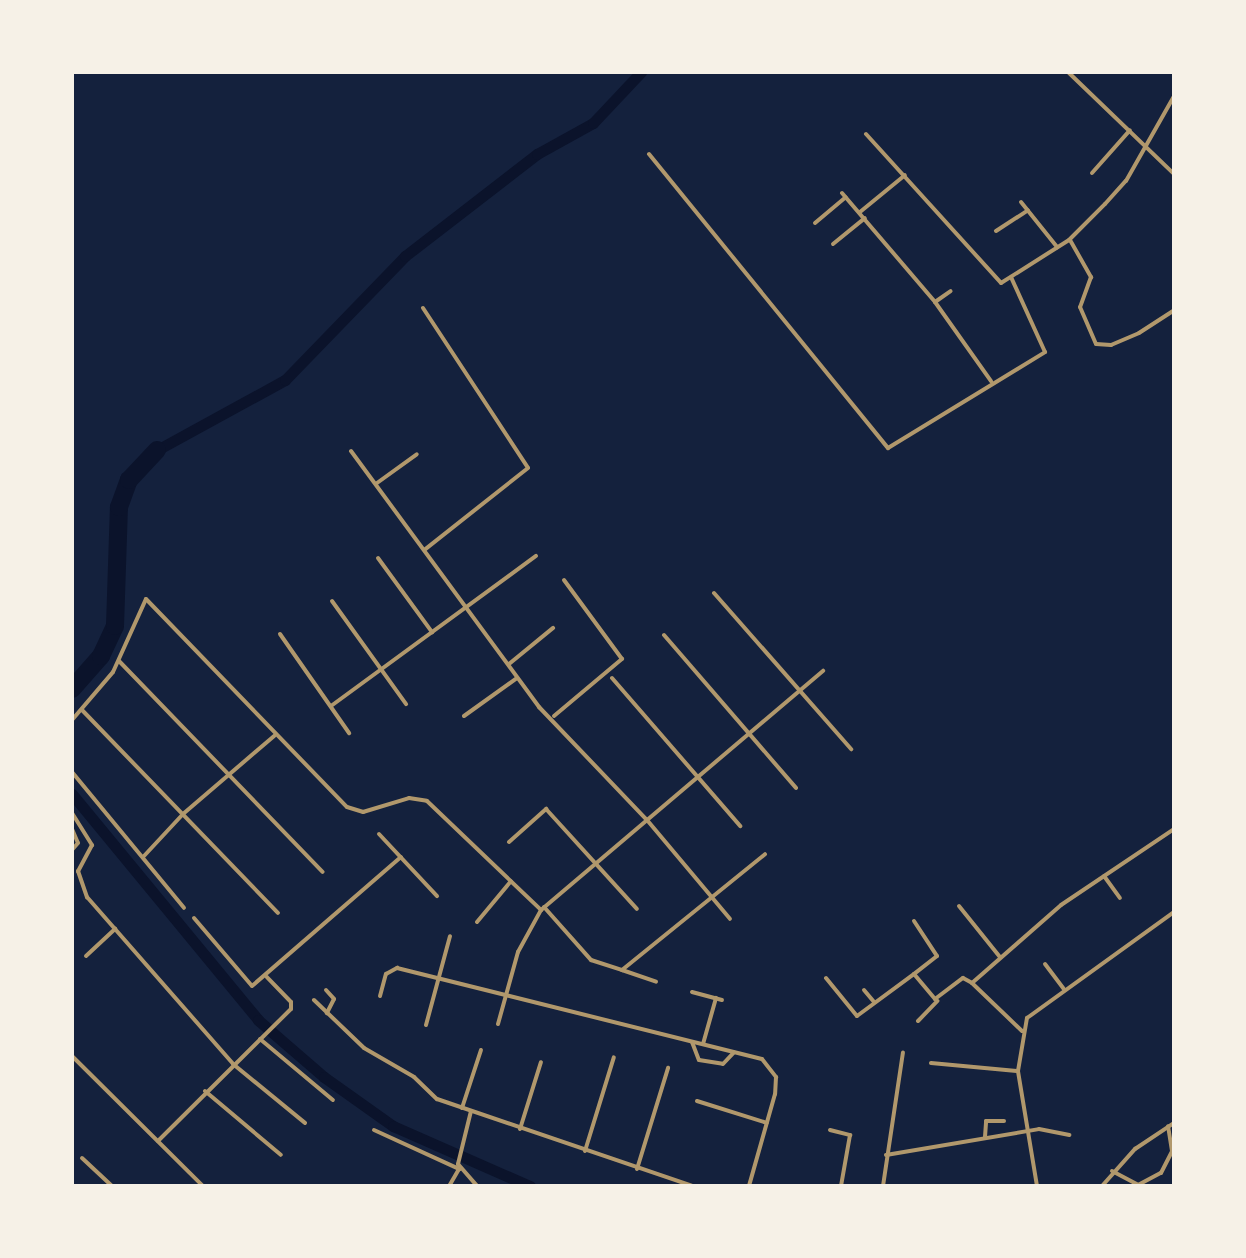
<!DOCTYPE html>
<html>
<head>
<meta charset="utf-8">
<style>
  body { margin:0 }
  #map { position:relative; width:1246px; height:1258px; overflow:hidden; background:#14213d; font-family:Signika,sans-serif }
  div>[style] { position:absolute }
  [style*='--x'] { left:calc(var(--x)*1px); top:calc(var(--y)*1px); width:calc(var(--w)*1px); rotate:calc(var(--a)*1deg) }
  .canal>* { height:11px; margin:-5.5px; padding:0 5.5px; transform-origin:5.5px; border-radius:5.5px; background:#0b132b }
  .river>* { height:18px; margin:-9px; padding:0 9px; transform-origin:9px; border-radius:9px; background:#0b132b }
  .minor>* { height:4px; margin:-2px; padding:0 2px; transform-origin:2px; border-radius:2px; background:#b1986c }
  span { translate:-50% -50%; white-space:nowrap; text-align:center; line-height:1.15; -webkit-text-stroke:8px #f6f1e7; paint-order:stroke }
  .frame { position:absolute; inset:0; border:74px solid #f6f1e7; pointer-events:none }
</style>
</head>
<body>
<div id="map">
  <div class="canal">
    <div style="--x:157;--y:450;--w:146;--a:-28.7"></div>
    <div style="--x:285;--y:380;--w:173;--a:-45.9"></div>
    <div style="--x:405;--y:256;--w:167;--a:-37.7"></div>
    <div style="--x:537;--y:154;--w:64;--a:-29"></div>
    <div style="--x:593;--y:123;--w:70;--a:-46.7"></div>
    <div style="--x:72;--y:794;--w:293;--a:50.5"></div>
    <div style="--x:258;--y:1020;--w:87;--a:40.8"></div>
    <div style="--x:324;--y:1077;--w:85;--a:35.4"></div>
    <div style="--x:393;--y:1126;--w:150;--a:23.7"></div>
  </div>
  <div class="river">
    <div style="--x:72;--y:689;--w:44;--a:-48.7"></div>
    <div style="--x:101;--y:656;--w:33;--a:-65"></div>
    <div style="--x:115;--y:626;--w:119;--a:-88.1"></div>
    <div style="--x:119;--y:507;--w:29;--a:-70"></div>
    <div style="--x:129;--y:480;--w:41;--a:-47"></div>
  </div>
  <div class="minor">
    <div style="--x:1068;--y:72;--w:147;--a:43.9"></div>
    <div style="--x:866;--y:134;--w:201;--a:47.8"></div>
    <div style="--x:1001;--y:283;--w:80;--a:-32.3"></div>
    <div style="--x:1069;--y:240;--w:51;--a:-45"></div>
    <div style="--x:1105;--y:204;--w:31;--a:-48"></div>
    <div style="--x:1126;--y:181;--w:98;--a:-60.5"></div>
    <div style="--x:649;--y:154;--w:379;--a:50.9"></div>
    <div style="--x:888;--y:448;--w:184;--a:-31.4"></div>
    <div style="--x:1045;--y:352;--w:82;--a:-114.4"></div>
    <div style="--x:1092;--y:173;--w:57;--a:-48.5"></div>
    <div style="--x:842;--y:193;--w:143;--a:49.5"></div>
    <div style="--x:935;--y:302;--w:97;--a:54.7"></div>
    <div style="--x:1021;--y:202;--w:58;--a:51.3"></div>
    <div style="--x:860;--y:212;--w:58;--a:-39.4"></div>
    <div style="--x:815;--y:223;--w:40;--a:-40"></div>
    <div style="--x:996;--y:231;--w:38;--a:-33"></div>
    <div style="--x:1070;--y:240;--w:43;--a:60.4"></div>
    <div style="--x:1091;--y:277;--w:32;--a:110"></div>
    <div style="--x:1080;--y:307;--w:40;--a:66.6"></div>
    <div style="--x:1096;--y:344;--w:15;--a:4"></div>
    <div style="--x:1111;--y:345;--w:30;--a:-23"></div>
    <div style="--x:1139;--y:333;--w:40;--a:-32.9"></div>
    <div style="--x:833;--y:244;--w:41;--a:-39.1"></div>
    <div style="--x:935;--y:302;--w:19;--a:-35"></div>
    <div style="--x:423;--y:308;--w:191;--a:56.7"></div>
    <div style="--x:528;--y:468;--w:132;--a:141.7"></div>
    <div style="--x:351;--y:451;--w:318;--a:53.7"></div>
    <div style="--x:539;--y:707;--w:156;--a:46.3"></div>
    <div style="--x:647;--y:820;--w:129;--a:50"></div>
    <div style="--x:377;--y:483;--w:49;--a:-35.9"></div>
    <div style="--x:378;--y:558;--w:92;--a:53.9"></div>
    <div style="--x:714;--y:593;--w:208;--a:48.7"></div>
    <div style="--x:332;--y:601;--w:127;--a:54.3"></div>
    <div style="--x:280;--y:634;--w:121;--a:55.1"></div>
    <div style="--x:664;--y:635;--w:202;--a:49.2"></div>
    <div style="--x:119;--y:661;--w:293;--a:46"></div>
    <div style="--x:509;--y:664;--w:57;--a:-39.3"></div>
    <div style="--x:612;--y:678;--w:196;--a:49.1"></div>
    <div style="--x:331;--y:706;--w:254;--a:-36.2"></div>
    <div style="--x:82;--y:710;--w:282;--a:46"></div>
    <div style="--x:464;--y:716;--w:65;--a:-35.6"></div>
    <div style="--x:554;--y:716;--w:89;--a:-40"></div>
    <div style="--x:622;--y:659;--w:98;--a:-126.3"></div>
    <div style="--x:72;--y:720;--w:63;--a:-49.5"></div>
    <div style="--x:113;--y:672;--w:80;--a:-65.7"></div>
    <div style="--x:146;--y:599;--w:289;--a:46"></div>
    <div style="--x:347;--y:807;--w:17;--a:17"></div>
    <div style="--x:363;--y:812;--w:48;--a:-16.9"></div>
    <div style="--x:409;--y:798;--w:18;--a:9"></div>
    <div style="--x:427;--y:801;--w:158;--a:43.7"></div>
    <div style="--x:72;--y:772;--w:176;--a:50.5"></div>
    <div style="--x:72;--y:813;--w:38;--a:58"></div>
    <div style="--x:92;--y:845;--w:30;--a:118"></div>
    <div style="--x:78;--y:871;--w:28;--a:71"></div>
    <div style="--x:87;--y:897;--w:222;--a:48.8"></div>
    <div style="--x:233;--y:1064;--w:93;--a:39.3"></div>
    <div style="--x:72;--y:829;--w:15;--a:67"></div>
    <div style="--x:78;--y:843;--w:9;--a:131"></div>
    <div style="--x:379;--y:834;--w:85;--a:46.9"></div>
    <div style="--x:509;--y:842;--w:50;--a:-41.7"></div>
    <div style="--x:546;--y:809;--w:135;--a:47.7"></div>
    <div style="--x:144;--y:856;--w:57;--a:-47.1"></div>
    <div style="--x:183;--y:814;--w:120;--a:-40.6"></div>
    <div style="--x:1104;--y:876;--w:27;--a:54"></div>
    <div style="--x:959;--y:906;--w:65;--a:51.2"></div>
    <div style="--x:544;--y:907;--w:71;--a:48.4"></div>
    <div style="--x:591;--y:960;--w:33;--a:18"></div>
    <div style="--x:622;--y:970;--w:184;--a:-39"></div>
    <div style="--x:194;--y:918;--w:89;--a:49.5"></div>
    <div style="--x:252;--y:986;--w:197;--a:-40.9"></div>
    <div style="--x:914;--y:921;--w:42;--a:56.7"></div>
    <div style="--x:937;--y:956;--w:29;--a:142"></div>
    <div style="--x:914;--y:974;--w:33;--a:50"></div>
    <div style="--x:935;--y:999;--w:35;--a:-37"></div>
    <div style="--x:963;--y:978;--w:10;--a:29"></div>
    <div style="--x:477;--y:922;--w:53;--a:-50.3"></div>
    <div style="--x:86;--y:956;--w:40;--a:-43"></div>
    <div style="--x:1045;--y:964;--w:31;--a:53"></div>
    <div style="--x:622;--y:970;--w:36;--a:19"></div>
    <div style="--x:826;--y:978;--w:49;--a:50.8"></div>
    <div style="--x:857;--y:1016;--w:71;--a:-36.4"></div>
    <div style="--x:326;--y:990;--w:12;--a:48"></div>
    <div style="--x:334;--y:999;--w:16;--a:117"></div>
    <div style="--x:864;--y:990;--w:16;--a:50"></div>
    <div style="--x:692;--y:992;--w:31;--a:15"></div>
    <div style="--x:380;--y:996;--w:23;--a:-75"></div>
    <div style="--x:386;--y:974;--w:13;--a:-29"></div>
    <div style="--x:397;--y:968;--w:376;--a:14"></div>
    <div style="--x:762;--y:1059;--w:23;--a:52"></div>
    <div style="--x:776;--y:1077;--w:17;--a:93"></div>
    <div style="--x:775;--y:1094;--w:96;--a:105.8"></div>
    <div style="--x:314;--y:1000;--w:69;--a:43.8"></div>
    <div style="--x:364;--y:1048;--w:58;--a:30.1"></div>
    <div style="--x:414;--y:1077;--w:32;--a:44"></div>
    <div style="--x:437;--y:1099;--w:269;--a:18.8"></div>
    <div style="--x:918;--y:1021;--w:28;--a:-46"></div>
    <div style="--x:498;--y:1024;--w:75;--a:-74.5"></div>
    <div style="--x:518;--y:952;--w:48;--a:-61.3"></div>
    <div style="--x:541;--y:910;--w:370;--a:-40.3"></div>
    <div style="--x:426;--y:1025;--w:92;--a:-74.9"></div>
    <div style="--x:1022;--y:1031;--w:69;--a:-136.2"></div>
    <div style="--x:972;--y:983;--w:118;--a:-41.2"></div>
    <div style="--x:1061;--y:905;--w:136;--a:-33.9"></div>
    <div style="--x:260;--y:1039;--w:95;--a:39.9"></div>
    <div style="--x:692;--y:1042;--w:19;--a:69"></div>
    <div style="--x:699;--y:1060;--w:24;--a:9"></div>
    <div style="--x:723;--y:1064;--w:16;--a:-47"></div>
    <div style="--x:703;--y:1044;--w:48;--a:-74.2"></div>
    <div style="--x:72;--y:1056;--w:185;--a:44.8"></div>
    <div style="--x:931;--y:1063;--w:86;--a:5.3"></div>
    <div style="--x:205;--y:1091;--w:99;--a:40.1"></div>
    <div style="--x:697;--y:1101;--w:73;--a:17.4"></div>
    <div style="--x:462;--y:1108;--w:61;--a:-71.9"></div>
    <div style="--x:471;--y:1111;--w:55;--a:103.8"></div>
    <div style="--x:458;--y:1164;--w:29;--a:49"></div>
    <div style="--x:520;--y:1129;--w:70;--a:-72.6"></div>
    <div style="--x:374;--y:1130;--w:94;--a:24.6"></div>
    <div style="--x:459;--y:1169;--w:20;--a:120"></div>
    <div style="--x:830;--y:1130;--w:21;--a:14"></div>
    <div style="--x:850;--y:1135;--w:52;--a:100"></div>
    <div style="--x:985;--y:1137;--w:16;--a:-86"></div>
    <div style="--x:986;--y:1121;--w:18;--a:0"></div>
    <div style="--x:158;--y:1141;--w:187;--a:-44.8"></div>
    <div style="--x:291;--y:1009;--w:7;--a:-90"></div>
    <div style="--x:291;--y:1002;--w:35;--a:-134"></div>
    <div style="--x:585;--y:1151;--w:98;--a:-72.9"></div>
    <div style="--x:886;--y:1155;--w:155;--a:-9.6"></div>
    <div style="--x:1039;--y:1129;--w:31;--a:11"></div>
    <div style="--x:82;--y:1158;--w:41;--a:43"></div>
    <div style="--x:637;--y:1169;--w:106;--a:-72.9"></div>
    <div style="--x:1112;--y:1171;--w:30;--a:28"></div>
    <div style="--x:1138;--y:1185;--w:26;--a:-28"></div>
    <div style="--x:1161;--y:1173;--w:25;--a:-63"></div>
    <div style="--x:1172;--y:1151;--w:25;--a:-99"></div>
    <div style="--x:883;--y:1186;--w:135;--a:-81.5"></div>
    <div style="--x:1037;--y:1186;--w:117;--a:-99.4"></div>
    <div style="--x:1018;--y:1071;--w:54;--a:-80.4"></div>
    <div style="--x:1027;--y:1018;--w:181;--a:-35.8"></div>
    <div style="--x:1102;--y:1186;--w:50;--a:-48.3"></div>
    <div style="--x:1135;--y:1149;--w:47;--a:-33.7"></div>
  </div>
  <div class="frame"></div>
</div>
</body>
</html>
